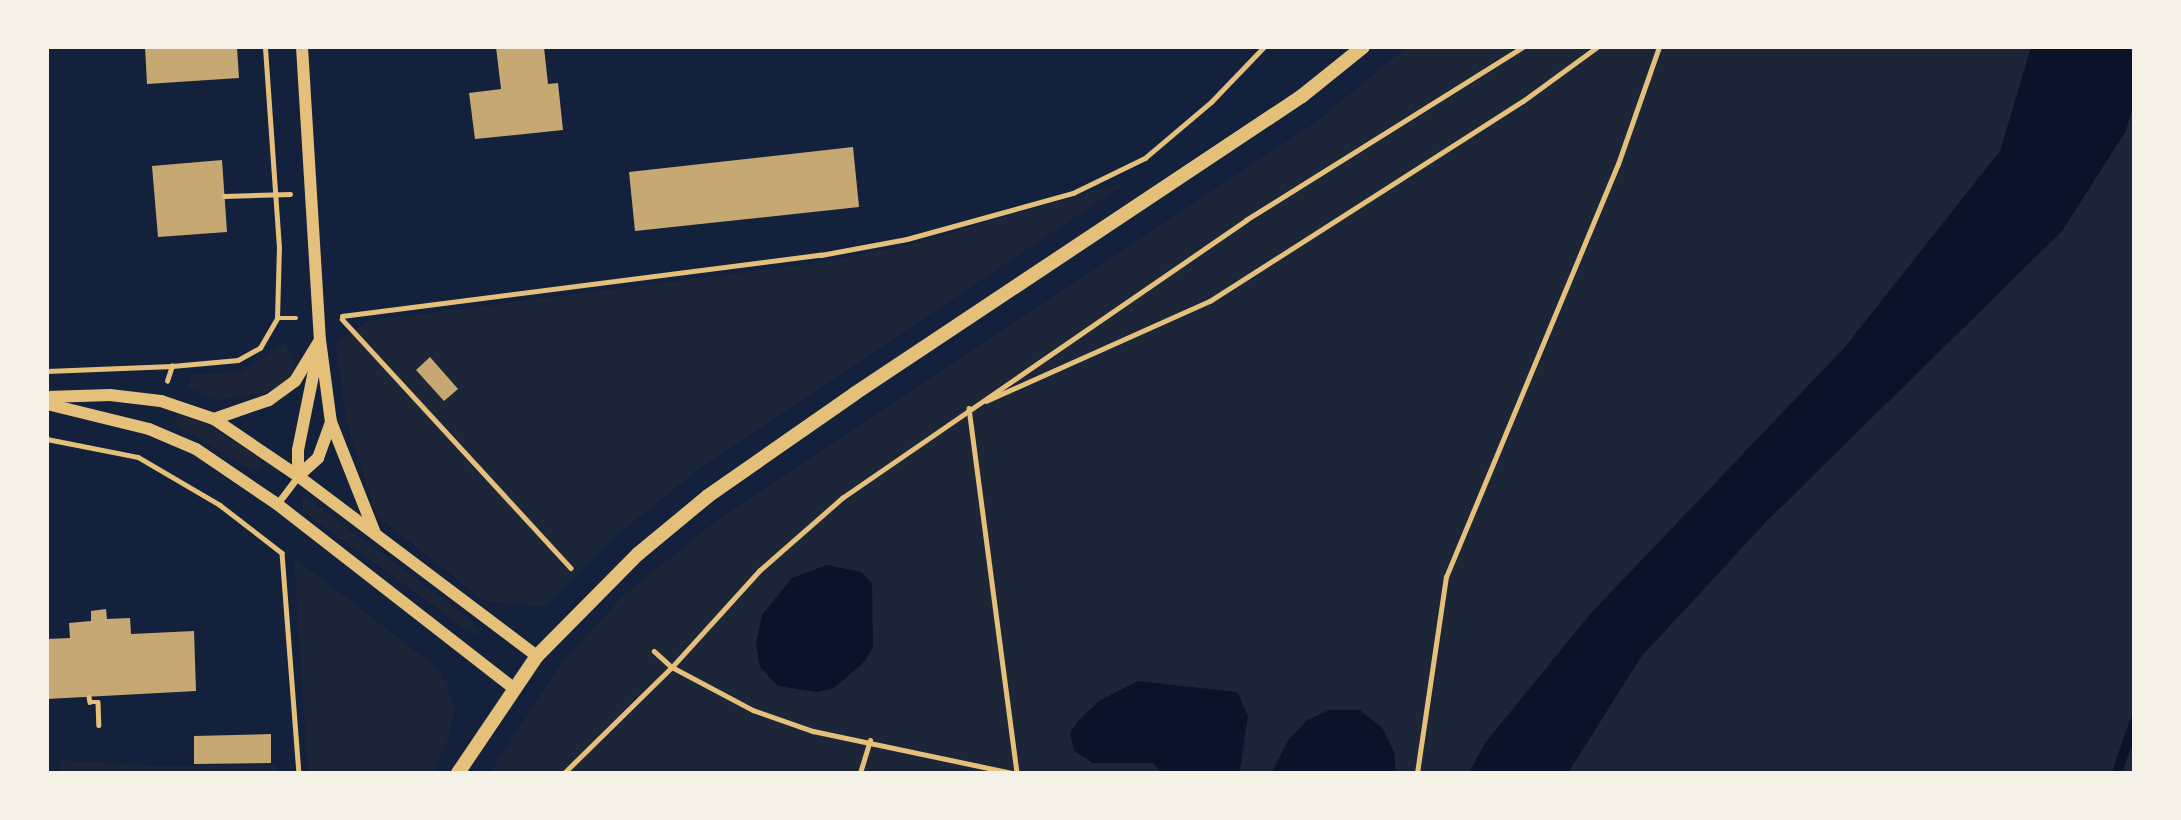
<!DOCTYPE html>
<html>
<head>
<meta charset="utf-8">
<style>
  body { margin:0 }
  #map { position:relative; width:2181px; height:820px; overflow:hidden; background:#14213d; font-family:Raleway,sans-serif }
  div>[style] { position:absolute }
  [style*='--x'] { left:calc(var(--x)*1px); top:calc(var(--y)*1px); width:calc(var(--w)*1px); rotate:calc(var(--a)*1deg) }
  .green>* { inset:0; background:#1d2539 }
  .water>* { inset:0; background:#0b132b }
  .stream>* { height:10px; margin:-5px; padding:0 5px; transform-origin:5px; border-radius:5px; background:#0b132b }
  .building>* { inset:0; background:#c6a872 }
  .path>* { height:4.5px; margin:-2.25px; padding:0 2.25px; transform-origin:2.25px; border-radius:2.25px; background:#e5c07b }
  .minor>* { height:7px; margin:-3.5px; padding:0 3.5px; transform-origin:3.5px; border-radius:3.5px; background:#e5c07b }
  .tertiary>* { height:12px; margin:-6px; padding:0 6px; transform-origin:6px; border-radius:6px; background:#e5c07b }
  .secondary>* { height:14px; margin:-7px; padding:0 7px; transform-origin:7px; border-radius:7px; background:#e5c07b }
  span { translate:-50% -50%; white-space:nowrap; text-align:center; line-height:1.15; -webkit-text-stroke:5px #f6f1e7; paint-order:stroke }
  .frame { position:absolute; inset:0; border:49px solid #f6f1e7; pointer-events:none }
</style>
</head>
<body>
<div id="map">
  <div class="green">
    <div style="clip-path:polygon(1407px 47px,2134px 47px,2134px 773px,1396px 773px,1394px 752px,1329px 710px,1275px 762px,1272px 773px,1239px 773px,1247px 746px,1237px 693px,1138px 682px,1093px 763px,1153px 763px,1162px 773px,490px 773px,561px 664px,624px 595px,715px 522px,1316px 122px)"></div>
    <div style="clip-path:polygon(1129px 181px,696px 471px,621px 532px,544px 607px,484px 601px,376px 515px,346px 419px,336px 344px,367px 321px,823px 262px,908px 245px)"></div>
    <div style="clip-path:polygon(285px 343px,296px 364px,288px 378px,265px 393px,217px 400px,187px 387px,192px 375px,242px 372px)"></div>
    <div style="clip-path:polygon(178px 414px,210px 426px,262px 460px,261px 469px,254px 472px,175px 424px)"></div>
    <div style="clip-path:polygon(302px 494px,471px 620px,483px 636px,464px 628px,303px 511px)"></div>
    <div style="clip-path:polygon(294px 558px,439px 669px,455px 707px,448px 739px,433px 773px,308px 773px)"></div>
    <div style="clip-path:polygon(61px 760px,175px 767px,277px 765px,277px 773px,59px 773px)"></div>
  </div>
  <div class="water">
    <div style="clip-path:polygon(2031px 47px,2134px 47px,2134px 101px,2126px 131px,2062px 231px,1765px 523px,1641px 657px,1568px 773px,1469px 773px,1485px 743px,1591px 613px,1844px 348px,2000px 151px)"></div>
    <div style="clip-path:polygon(827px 565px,861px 572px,872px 583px,873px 648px,864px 662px,834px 688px,817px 692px,778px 686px,760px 667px,756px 644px,762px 615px,792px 578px)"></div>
    <div style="clip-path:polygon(1138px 681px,1237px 692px,1248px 716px,1239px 773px,1162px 773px,1153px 763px,1093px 763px,1074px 751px,1070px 733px,1078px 721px,1099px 701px)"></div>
    <div style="clip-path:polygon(1329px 710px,1360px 710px,1383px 729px,1394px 752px,1396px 773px,1272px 773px,1287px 742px,1306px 721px)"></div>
  </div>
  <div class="stream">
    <div style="--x:2117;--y:773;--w:53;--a:-71.2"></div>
  </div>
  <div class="building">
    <div style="clip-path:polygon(145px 47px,237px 47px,239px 78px,147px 84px)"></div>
    <div style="clip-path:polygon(496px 47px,544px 47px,548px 84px,558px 83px,563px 130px,475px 139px,469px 93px,501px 89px)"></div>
    <div style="clip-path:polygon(853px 147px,859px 207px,635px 231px,629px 172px)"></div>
    <div style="clip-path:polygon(222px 160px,227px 232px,158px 237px,152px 166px)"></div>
    <div style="clip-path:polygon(430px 357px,458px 389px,444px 401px,416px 370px)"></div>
    <div style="clip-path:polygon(106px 609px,107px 619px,130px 618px,131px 634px,194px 631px,196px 691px,47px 699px,47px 639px,70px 638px,69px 623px,91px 621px,91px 611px)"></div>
    <div style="clip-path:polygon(271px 734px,271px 763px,194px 764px,194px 736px)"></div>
  </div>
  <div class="path">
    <div style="--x:224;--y:196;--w:66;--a:-1.7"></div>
    <div style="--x:342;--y:316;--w:483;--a:-7.3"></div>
    <div style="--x:821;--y:255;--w:87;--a:-10.5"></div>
    <div style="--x:907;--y:239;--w:172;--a:-15.5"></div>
    <div style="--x:1073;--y:193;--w:80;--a:-25.9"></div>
    <div style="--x:1145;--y:158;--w:87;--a:-40.3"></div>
    <div style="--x:1211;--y:102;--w:76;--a:-46.1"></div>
    <div style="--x:277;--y:318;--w:19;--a:0"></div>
    <div style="--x:342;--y:319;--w:338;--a:47.4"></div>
    <div style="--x:47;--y:371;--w:125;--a:-2.3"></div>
    <div style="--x:167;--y:381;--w:16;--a:-72"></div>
    <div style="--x:172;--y:366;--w:66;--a:-5.2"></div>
    <div style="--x:238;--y:360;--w:25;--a:-29"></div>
    <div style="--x:260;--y:348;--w:34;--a:-60"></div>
    <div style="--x:277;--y:318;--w:70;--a:-88.4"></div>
    <div style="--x:279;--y:248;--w:201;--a:-94"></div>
    <div style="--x:986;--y:401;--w:245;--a:-24.1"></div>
    <div style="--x:1210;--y:301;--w:371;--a:-32.6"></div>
    <div style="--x:1523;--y:101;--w:92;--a:-36.1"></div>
    <div style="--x:969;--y:408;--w:368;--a:82.5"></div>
    <div style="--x:47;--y:439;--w:93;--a:11.2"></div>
    <div style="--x:138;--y:457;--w:95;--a:30.3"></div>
    <div style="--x:220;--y:505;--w:78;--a:37.7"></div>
    <div style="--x:282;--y:553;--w:221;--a:85.6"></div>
    <div style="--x:654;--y:651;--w:24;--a:42"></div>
    <div style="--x:672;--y:667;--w:92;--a:28"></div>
    <div style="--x:753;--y:710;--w:64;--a:19.3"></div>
    <div style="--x:813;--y:731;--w:203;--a:11.9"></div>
    <div style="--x:89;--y:697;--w:5;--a:79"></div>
    <div style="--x:90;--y:702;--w:8;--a:0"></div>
    <div style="--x:98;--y:702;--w:23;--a:88"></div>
    <div style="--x:564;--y:773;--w:151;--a:-44.5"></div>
    <div style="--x:672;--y:667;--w:130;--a:-47.8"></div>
    <div style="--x:759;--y:571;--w:111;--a:-41.3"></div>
    <div style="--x:842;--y:498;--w:490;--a:-34.5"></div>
    <div style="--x:1246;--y:220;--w:327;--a:-32"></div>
    <div style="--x:860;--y:773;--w:34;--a:-73"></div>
    <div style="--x:1417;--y:773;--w:198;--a:-81.6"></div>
    <div style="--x:1446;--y:577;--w:447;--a:-67.4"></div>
    <div style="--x:1618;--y:164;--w:124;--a:-70.7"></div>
  </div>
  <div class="minor">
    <div style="--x:277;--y:504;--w:35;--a:-53"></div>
  </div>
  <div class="tertiary">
    <div style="--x:302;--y:47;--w:294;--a:86.5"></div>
    <div style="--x:320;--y:340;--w:83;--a:82.4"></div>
    <div style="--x:331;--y:422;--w:119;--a:68.4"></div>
    <div style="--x:47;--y:397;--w:63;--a:-1.8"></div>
    <div style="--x:110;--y:395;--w:51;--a:6.7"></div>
    <div style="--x:161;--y:401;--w:56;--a:18.8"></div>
    <div style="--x:214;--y:419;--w:102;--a:34.2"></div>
    <div style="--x:298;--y:476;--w:299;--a:37"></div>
    <div style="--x:47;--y:404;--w:105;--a:13.8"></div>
    <div style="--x:149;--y:429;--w:51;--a:23.1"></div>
    <div style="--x:196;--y:449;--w:98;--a:34.2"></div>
    <div style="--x:277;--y:504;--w:298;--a:37.9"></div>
    <div style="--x:214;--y:419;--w:58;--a:-19.1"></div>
    <div style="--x:269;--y:400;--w:32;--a:-36"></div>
    <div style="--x:295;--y:381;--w:48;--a:-58.6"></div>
    <div style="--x:298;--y:476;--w:26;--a:-90"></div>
    <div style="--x:298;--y:450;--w:101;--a:-78.6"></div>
    <div style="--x:298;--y:476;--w:27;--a:-42"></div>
    <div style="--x:318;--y:458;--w:38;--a:-70"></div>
  </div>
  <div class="secondary">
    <div style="--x:458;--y:773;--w:141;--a:-56"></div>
    <div style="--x:537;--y:656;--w:144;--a:-45.3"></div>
    <div style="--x:638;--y:554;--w:91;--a:-39.6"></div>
    <div style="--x:708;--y:496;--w:178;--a:-34.9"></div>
    <div style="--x:854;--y:394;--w:538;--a:-33.63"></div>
    <div style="--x:1302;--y:96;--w:78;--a:-38.8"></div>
  </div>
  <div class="frame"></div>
</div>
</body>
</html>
